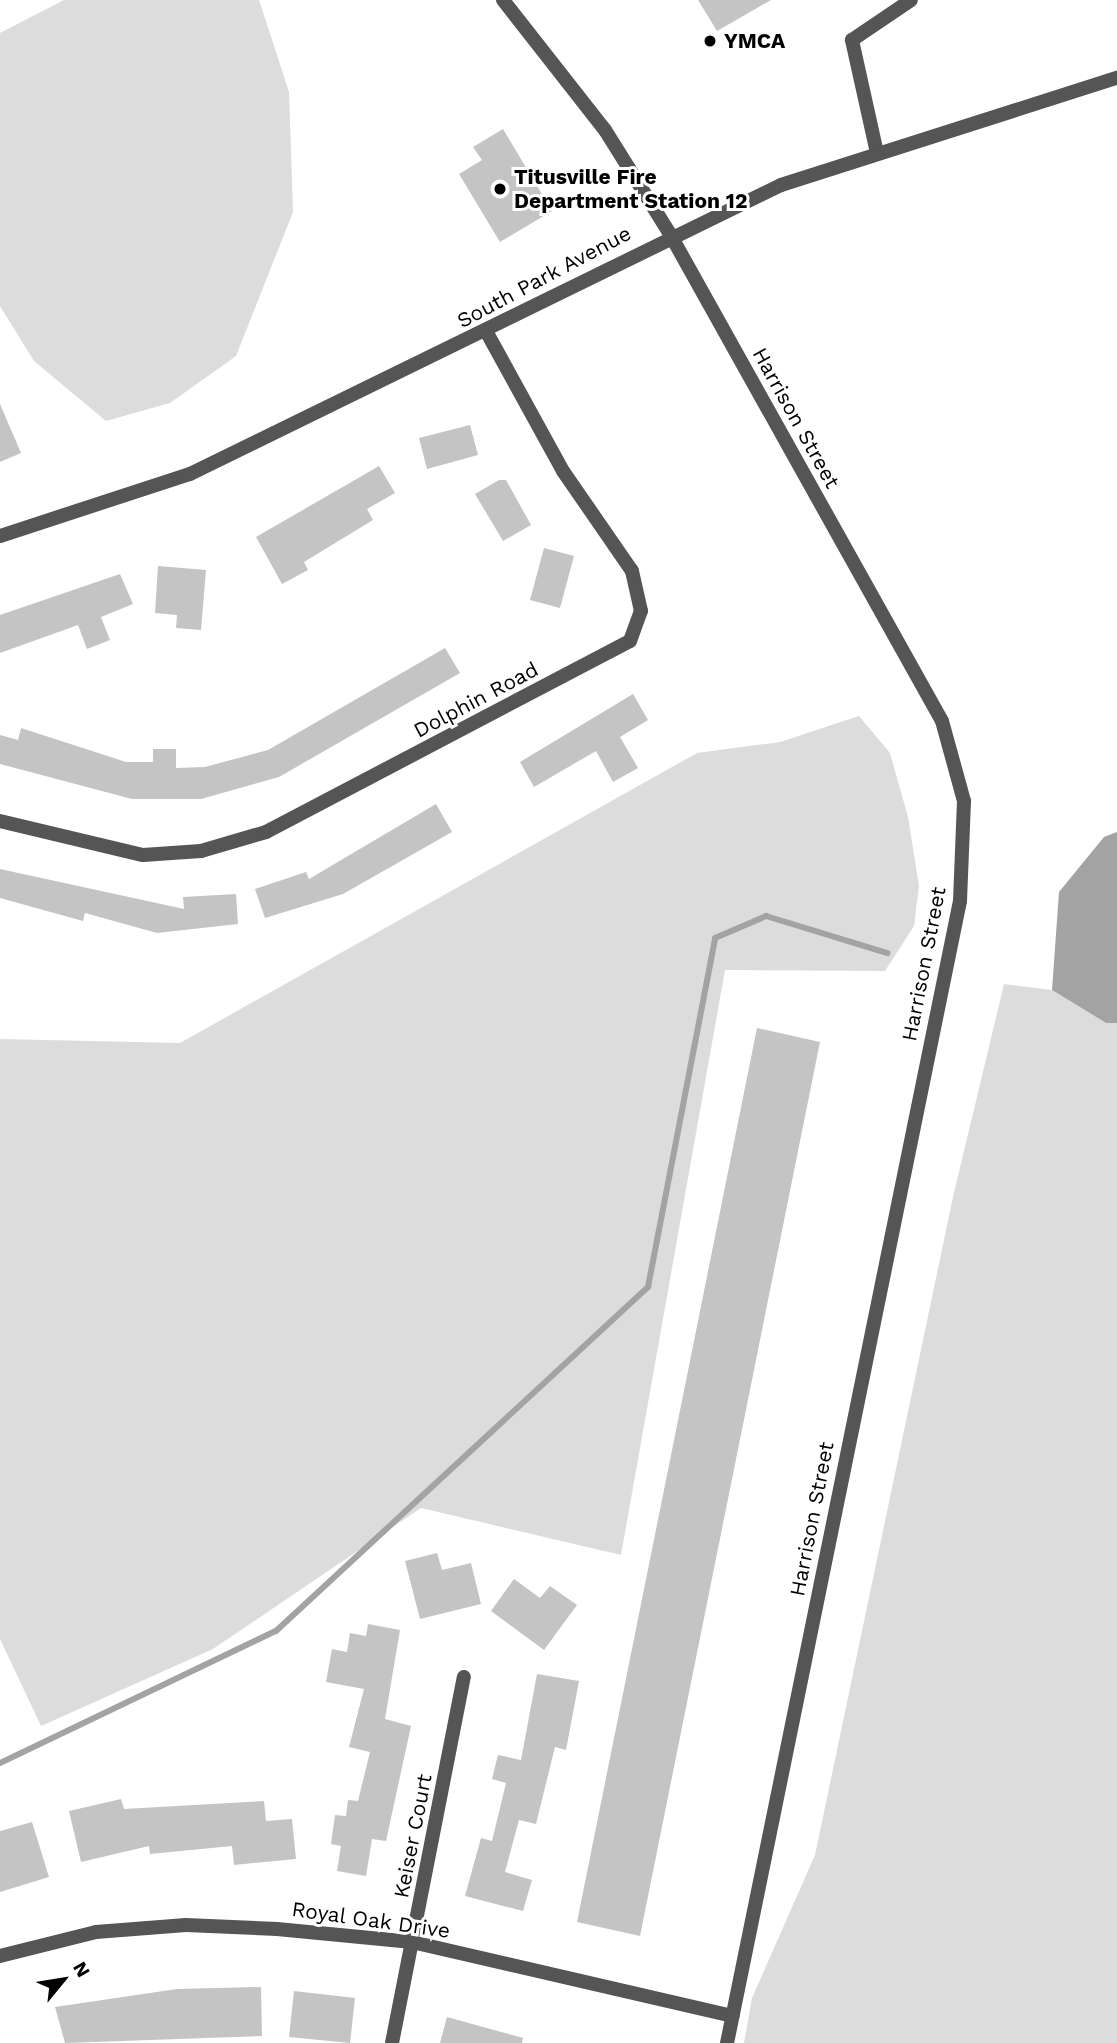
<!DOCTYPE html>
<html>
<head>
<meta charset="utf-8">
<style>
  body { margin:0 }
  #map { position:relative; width:1117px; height:2043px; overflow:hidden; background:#fff; font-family:"Work Sans",sans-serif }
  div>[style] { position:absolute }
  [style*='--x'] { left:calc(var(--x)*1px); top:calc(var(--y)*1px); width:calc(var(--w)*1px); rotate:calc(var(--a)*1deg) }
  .green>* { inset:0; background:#dcdcdc }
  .water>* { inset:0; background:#a3a3a3 }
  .stream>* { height:6px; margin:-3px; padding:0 3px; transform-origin:3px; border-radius:3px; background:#a3a3a3 }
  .building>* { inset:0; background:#c4c4c4 }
  .minor>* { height:14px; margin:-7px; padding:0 7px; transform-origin:7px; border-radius:7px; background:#555 }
  .tertiary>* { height:14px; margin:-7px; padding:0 7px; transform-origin:7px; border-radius:7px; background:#555 }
  .dots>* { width:19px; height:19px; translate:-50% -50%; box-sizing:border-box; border:4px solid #fff; border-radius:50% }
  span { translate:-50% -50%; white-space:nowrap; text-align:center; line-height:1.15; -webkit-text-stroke:6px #fff; paint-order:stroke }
  .poi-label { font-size:21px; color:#000; font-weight:700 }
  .left { translate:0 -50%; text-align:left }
  .street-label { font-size:21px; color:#000 }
  .north { position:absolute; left:28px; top:1945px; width:70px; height:70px; -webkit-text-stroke:5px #fff; paint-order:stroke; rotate:60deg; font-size:19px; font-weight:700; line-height:28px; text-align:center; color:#000 }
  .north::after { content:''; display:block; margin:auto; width:24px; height:32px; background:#000; clip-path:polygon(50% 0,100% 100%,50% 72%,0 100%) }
</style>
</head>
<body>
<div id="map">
  <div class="green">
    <div style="clip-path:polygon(64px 0,259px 0,289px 92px,293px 212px,236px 356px,170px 403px,106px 421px,34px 361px,0 306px,0 33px)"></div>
    <div style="clip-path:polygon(859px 716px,890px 753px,908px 817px,919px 886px,914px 926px,885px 971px,725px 970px,621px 1555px,421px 1508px,213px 1649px,41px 1726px,0 1639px,0 1039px,180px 1043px,697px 753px,780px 742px)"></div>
    <div style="clip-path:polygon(1004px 984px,1052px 990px,1106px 1023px,1117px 1023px,1117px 2043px,744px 2043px,752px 1998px,815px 1855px,953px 1197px)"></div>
  </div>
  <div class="water">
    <div style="clip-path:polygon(1117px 832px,1117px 1023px,1106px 1023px,1052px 990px,1059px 892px,1104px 837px)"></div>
  </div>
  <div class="stream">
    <div style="--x:0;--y:1763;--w:306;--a:-25.6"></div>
    <div style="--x:276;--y:1631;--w:507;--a:-42.76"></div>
    <div style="--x:648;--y:1287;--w:355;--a:-79.1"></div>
    <div style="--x:715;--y:938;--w:56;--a:-23.3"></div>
    <div style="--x:766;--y:916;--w:127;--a:17"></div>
  </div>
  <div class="building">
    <div style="clip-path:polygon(698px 0,771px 0,717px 31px)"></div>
    <div style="clip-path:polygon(503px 129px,552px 211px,500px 242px,459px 174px,482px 160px,473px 147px)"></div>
    <div style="clip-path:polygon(0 404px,21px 453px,0 462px)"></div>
    <div style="clip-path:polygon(470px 425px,478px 455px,427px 469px,419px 438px)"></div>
    <div style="clip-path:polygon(379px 466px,395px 493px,367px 509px,373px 520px,304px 562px,308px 570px,282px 584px,256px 537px)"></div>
    <div style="clip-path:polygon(499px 480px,506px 480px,531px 525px,503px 541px,475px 494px)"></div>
    <div style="clip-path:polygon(544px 548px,574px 556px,560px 608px,530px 600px)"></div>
    <div style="clip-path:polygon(158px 566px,206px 570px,201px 630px,176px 628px,177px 615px,155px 613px)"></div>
    <div style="clip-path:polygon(120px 574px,133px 604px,101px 617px,110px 640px,87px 649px,78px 625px,0 653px,0 615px)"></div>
    <div style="clip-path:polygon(445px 648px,460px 673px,279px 777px,201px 799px,132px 799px,0 764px,0 735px,18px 740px,21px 728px,126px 762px,153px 762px,153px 749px,176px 749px,176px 768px,205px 767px,268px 750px)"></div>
    <div style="clip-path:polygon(633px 694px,648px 720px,620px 737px,638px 768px,613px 782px,596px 751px,534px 787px,520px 762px)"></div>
    <div style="clip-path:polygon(436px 804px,452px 832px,343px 894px,265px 918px,255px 889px,306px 872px,309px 879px)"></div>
    <div style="clip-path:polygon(0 869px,184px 909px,183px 897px,236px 894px,238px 924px,157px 933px,85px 913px,83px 921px,0 898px)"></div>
    <div style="clip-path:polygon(757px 1028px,820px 1042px,640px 1936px,577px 1922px)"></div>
    <div style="clip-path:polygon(437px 1553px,442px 1570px,471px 1563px,481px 1604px,420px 1619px,405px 1561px)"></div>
    <div style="clip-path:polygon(514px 1579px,540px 1598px,550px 1586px,577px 1605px,544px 1650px,491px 1611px)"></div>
    <div style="clip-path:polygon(368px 1624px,400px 1630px,385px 1719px,411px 1726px,386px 1841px,372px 1839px,366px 1876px,337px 1871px,341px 1846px,331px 1844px,335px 1815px,346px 1816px,348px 1800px,358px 1801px,370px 1752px,349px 1747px,364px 1689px,326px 1682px,332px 1649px,347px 1652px,350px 1633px,366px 1636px)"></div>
    <div style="clip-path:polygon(537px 1674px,579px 1681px,566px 1750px,555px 1747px,536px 1824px,519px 1820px,505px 1872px,532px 1880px,523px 1911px,465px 1896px,481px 1838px,492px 1841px,506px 1783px,492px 1779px,498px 1755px,521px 1760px)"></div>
    <div style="clip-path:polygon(121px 1799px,124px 1809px,264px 1801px,266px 1821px,292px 1819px,296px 1859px,234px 1865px,232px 1846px,150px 1854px,149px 1846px,81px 1862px,69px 1811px)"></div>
    <div style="clip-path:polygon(32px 1822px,49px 1877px,0 1892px,0 1831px)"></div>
    <div style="clip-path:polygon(261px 1987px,262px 2036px,65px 2043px,55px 2007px,177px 1989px)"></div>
    <div style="clip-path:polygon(294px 1991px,355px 1998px,350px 2043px,289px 2037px)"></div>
    <div style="clip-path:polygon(447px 2017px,523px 2038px,522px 2043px,440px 2043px)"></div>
  </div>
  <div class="minor">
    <div style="--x:877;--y:153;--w:116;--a:-102.5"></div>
    <div style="--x:852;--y:40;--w:71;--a:-34.1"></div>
    <div style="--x:0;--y:821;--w:147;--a:13.4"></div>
    <div style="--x:143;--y:855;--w:58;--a:-3.9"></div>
    <div style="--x:201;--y:851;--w:68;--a:-16.3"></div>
    <div style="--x:266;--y:832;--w:411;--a:-27.7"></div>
    <div style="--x:630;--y:641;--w:32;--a:-70"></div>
    <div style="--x:641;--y:611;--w:41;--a:-102.7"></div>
    <div style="--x:632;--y:571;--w:121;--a:-124.6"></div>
    <div style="--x:563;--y:471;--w:160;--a:-118.8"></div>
    <div style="--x:0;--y:1956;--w:99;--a:-14"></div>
    <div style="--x:96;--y:1932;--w:90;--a:-4.4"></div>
    <div style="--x:186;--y:1925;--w:91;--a:2.5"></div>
    <div style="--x:277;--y:1929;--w:136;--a:5.5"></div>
    <div style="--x:412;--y:1942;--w:329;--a:13"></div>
    <div style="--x:392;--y:2043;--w:373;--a:-78.9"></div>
  </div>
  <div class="tertiary">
    <div style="--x:503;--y:0;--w:165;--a:51.9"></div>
    <div style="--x:605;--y:130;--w:123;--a:58"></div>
    <div style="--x:670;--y:234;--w:558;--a:60.82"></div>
    <div style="--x:942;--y:721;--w:83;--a:74.6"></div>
    <div style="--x:964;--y:801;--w:100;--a:92.3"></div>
    <div style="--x:960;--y:901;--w:1166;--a:101.53"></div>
    <div style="--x:0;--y:536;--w:200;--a:-18.1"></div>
    <div style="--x:190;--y:474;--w:658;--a:-26.06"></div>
    <div style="--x:781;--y:185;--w:353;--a:-17.7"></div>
  </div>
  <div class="dots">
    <div style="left:710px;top:41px;background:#000"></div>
    <div style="left:500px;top:189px;background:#000"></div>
  </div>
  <div class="poi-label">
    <span class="left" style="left:724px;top:41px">YMCA</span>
    <span class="left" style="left:514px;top:189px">Titusville Fire<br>Department Station 12</span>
  </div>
  <div class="street-label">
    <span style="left:544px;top:277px;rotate:-28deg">South Park Avenue</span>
    <span style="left:796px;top:418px;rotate:61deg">Harrison Street</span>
    <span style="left:476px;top:700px;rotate:-28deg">Dolphin Road</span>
    <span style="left:924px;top:964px;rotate:-79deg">Harrison Street</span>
    <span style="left:812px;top:1519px;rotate:-79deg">Harrison Street</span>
    <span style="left:413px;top:1836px;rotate:-79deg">Keiser Court</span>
    <span style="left:371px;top:1920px;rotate:8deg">Royal Oak Drive</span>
  </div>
  <div class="north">N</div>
</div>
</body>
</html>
